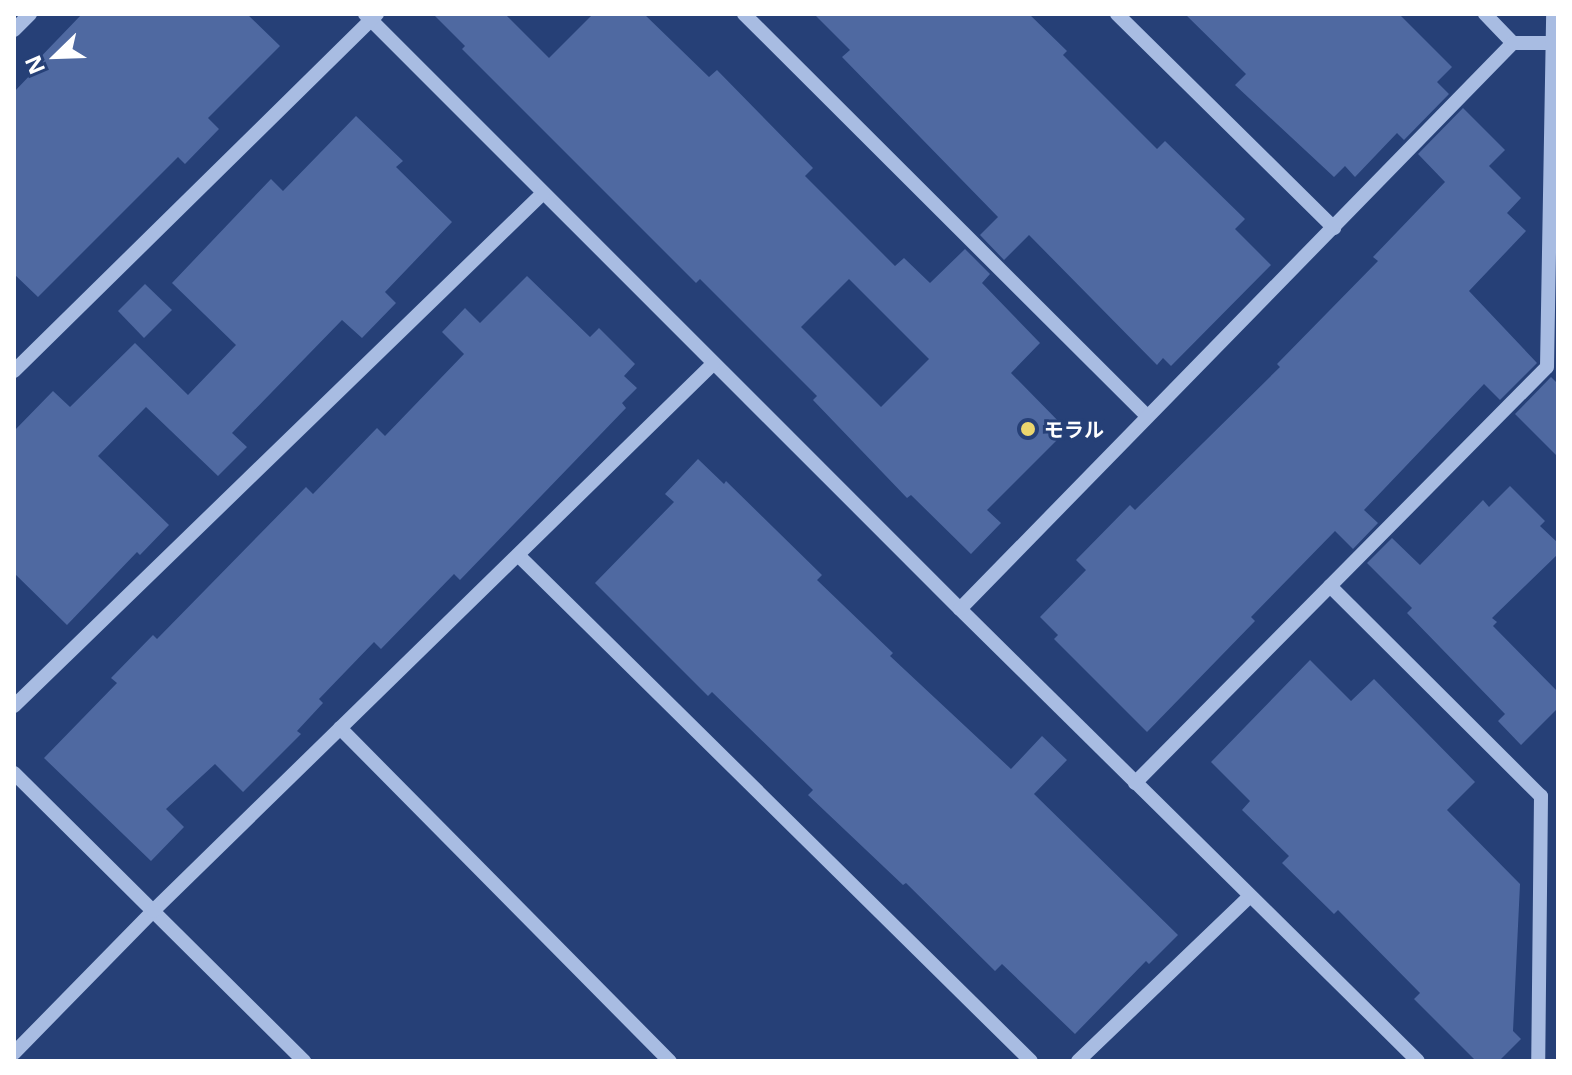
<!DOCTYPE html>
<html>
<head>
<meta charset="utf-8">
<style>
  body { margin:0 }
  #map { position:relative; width:1572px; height:1075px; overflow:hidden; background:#264077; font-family:"Open Sans","Noto Sans JP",sans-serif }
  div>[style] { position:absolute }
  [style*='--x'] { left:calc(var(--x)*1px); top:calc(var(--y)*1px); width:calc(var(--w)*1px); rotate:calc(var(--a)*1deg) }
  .building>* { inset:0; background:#4f69a1 }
  .minor>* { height:14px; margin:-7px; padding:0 7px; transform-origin:7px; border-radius:7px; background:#a8bce2 }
  .dots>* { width:22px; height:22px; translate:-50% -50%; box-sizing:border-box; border:4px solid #264077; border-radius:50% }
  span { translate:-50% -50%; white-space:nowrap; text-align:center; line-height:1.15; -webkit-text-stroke:6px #264077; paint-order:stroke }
  .poi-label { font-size:20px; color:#fff; font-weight:700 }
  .left { translate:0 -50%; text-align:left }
  .frame { position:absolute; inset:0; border:16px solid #fff; pointer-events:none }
  .north { position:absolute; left:16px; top:16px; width:80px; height:80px; -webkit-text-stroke:6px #264077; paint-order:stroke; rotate:247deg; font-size:22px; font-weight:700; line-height:32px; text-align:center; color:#fff }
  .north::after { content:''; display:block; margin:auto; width:28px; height:36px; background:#fff; clip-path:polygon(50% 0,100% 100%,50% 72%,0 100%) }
</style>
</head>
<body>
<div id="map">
  <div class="building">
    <div style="clip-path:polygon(82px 14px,247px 14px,280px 46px,208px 118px,219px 129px,185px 164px,178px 157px,38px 297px,14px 274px,14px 92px,34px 71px,30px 68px)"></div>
    <div style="clip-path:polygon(evenodd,433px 14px,505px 14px,549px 58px,593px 14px,644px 14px,709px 77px,717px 70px,813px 168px,805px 176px,895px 266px,904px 258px,930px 283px,965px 249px,990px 274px,982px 283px,1040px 343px,1011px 373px,1067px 430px,987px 510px,1001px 523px,971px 554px,911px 495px,907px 498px,813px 400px,817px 396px,700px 279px,696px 283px,462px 49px,465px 46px,433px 14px,849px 279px,929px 359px,881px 407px,801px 327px,849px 279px)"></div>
    <div style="clip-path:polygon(814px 14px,1029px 14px,1067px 51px,1063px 55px,1157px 149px,1165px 141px,1245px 219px,1235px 229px,1271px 265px,1171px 366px,1163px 358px,1157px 365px,1029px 235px,1004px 260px,980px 235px,998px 217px,842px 57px,850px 50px)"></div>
    <div style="clip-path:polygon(1185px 14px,1399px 14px,1452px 67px,1437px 82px,1449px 94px,1404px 140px,1397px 133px,1355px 177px,1345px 166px,1334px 177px,1235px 85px,1246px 74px)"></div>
    <div style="clip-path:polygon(1463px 108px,1505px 150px,1489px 166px,1521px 198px,1507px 213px,1526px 231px,1469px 291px,1537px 363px,1500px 400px,1484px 384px,1364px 510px,1378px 523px,1353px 549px,1335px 531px,1251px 617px,1255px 621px,1147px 732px,1054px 639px,1058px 635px,1040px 617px,1086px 570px,1076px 560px,1130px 505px,1135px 510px,1280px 367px,1277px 364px,1378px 261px,1373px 257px,1445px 182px,1418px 154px)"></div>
    <div style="clip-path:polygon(356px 116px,403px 161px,396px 167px,452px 222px,385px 292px,396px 303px,362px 338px,342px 320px,232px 433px,247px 447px,218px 476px,146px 407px,98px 456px,169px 525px,140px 555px,137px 552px,67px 625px,14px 573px,14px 431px,53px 391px,70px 407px,135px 343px,188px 395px,236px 345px,172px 283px,271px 179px,283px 191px)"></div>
    <div style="clip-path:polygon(527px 276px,590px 337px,599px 328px,635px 364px,624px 376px,637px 388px,622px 403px,626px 408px,460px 580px,454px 574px,381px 649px,374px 642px,319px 699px,323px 703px,297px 731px,301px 734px,243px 792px,215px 764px,166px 809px,184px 827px,151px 861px,44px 758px,117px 683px,111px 678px,153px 635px,157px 639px,306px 487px,313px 494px,377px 428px,385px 436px,464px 354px,442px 332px,465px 308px,480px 323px)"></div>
    <div style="clip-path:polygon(145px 284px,172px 310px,144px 338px,118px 311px)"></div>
    <div style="clip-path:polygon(1551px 377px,1558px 384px,1558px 457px,1515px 414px)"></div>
    <div style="clip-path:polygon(698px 459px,724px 484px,726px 481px,822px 575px,817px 580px,893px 653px,890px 656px,1011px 769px,1042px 736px,1067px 760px,1034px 794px,1178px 935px,1149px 964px,1146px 961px,1075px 1034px,1002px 964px,995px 971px,906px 883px,903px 885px,808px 795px,813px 790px,712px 692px,708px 696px,595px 583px,674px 502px,665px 494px)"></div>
    <div style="clip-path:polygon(1510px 486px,1545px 521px,1540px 526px,1558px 543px,1558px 554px,1492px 618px,1497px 622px,1493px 626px,1558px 692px,1558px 708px,1521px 745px,1498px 721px,1505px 714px,1407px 613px,1412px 608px,1367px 563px,1392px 538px,1420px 565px,1483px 500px,1489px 507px)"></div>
    <div style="clip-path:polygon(1310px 660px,1351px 701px,1374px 679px,1475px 782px,1447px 810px,1520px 884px,1513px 1031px,1521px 1039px,1499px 1061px,1476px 1061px,1414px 999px,1420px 993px,1338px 910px,1334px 914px,1282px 863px,1289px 856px,1242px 810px,1250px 801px,1211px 762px)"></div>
  </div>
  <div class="minor">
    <div style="--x:365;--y:14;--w:841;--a:45"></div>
    <div style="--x:960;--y:609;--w:643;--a:44.62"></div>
    <div style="--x:744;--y:14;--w:568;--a:44.93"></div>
    <div style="--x:1117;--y:14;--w:305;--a:44.6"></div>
    <div style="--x:1485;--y:14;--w:40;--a:46"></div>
    <div style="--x:14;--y:30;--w:23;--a:-45"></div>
    <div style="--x:14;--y:371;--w:509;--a:-44.52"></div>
    <div style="--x:519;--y:556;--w:719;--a:44.61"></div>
    <div style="--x:1330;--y:586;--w:298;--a:44.9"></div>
    <div style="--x:1541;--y:796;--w:265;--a:90.6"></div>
    <div style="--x:960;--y:609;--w:791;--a:-45.67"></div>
    <div style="--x:1513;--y:43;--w:39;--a:0"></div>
    <div style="--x:14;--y:706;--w:737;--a:-44.12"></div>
    <div style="--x:340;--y:728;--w:469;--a:45.3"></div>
    <div style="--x:14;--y:773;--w:409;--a:44.8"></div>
    <div style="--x:1135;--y:783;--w:585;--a:-45.28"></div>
    <div style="--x:1547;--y:367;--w:353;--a:-89"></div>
    <div style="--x:14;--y:1053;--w:199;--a:-45.6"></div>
    <div style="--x:153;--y:911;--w:783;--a:-44.33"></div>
    <div style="--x:1078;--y:1061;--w:238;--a:-43.8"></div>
  </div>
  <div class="dots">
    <div style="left:1028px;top:429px;background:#ebd66e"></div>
  </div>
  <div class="poi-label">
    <span class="left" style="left:1044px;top:429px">モラル</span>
  </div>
  <div class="frame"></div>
  <div class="north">N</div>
</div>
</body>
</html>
